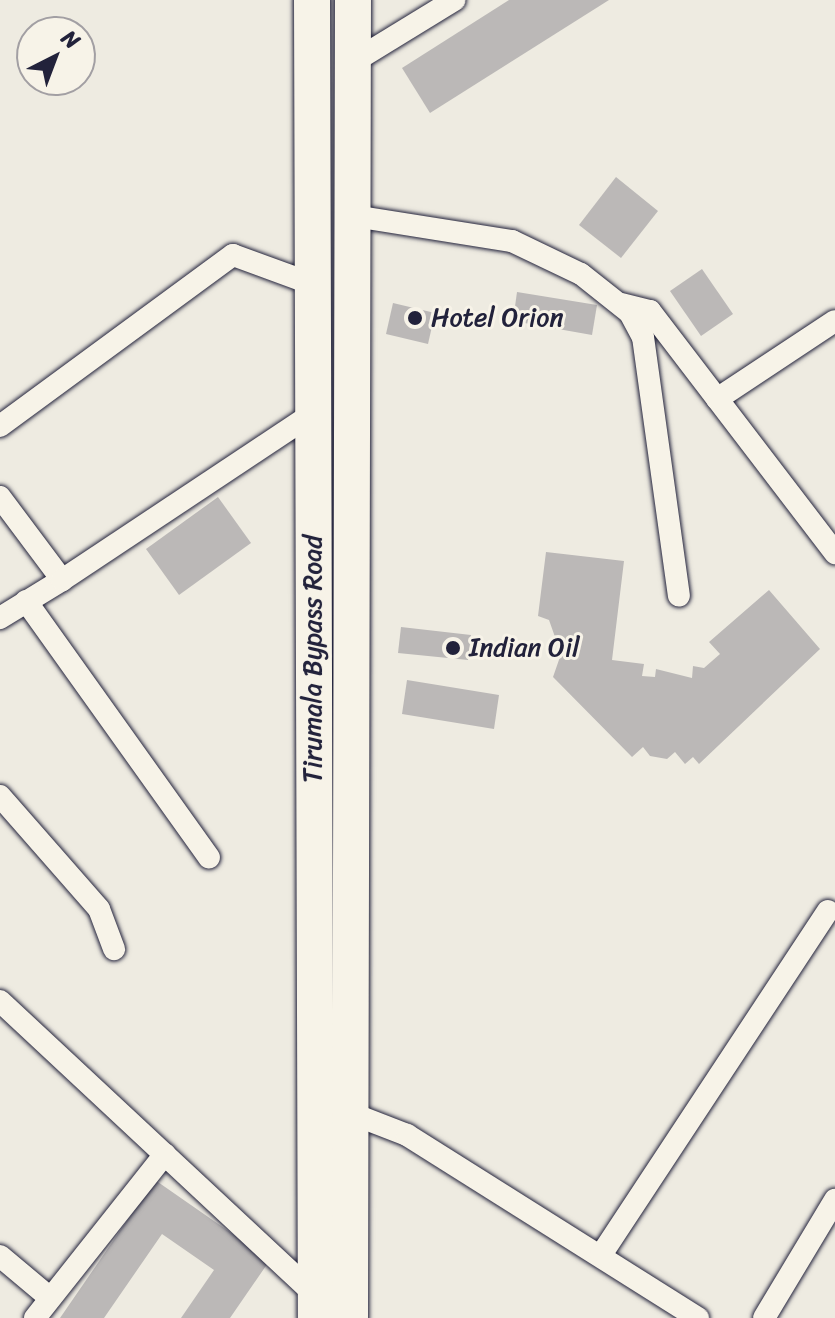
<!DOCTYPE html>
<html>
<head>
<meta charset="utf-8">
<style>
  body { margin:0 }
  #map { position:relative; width:835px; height:1318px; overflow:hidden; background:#eeebe1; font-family:Sriracha,sans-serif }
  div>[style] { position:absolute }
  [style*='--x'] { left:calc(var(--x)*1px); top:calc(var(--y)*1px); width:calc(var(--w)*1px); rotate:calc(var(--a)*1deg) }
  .building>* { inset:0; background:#bbb8b7 }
  .roads { filter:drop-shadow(0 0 2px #22223b) drop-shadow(0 0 2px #22223b) }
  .street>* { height:22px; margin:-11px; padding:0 11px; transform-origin:11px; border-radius:11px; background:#f7f3e8 }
  .primary>* { height:36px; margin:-18px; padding:0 18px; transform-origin:18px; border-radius:18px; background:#f7f3e8 }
  .dots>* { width:22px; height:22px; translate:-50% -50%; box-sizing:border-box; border:4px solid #f7f3e8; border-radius:50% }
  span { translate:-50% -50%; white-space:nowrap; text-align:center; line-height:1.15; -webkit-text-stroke:6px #f7f3e8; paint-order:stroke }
  .poi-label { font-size:26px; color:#22223b }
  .left { translate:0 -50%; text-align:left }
  .street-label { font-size:26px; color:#22223b }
  .north { position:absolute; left:16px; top:16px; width:80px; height:80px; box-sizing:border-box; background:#f7f3e8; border:2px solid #a29fa3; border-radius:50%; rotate:42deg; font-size:22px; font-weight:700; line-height:32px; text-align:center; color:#22223b }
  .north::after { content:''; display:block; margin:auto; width:28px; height:36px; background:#22223b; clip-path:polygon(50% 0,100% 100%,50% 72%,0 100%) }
</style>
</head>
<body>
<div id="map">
  <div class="building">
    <div style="clip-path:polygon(509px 0,609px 0,430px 113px,402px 68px)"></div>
    <div style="clip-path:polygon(616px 177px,658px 211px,621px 258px,579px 225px)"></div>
    <div style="clip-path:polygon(702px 269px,733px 314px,701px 336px,670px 291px)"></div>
    <div style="clip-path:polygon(517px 292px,597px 305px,592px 335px,513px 321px)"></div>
    <div style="clip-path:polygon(393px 303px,435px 313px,428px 344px,386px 334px)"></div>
    <div style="clip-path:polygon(218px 497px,251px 543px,179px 595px,146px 549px)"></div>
    <div style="clip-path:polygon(546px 552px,624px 561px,612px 660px,644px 664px,642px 676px,655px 677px,656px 669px,692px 678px,693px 666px,704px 668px,720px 654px,709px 642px,769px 590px,820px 649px,699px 764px,693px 757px,685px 764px,675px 752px,667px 759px,650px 756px,643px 747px,632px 757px,553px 677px,561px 654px,549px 620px,538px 616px)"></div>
    <div style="clip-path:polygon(401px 627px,471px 635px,468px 660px,398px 653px)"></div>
    <div style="clip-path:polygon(407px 680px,499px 695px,494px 729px,402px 714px)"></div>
    <div style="clip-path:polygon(155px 1180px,270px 1260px,230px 1318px,181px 1318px,214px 1270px,162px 1234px,104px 1318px,60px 1318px)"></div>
  </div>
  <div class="roads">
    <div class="street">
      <div style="--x:353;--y:62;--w:119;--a:-31.5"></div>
      <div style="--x:354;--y:216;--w:160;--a:9"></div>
      <div style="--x:512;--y:241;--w:76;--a:25.6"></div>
      <div style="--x:581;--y:274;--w:63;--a:38.5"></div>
      <div style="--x:630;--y:313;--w:27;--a:62"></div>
      <div style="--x:643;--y:337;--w:261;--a:82.1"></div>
      <div style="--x:621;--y:304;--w:30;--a:14"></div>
      <div style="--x:650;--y:311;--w:305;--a:52.6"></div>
      <div style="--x:717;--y:399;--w:141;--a:-33.5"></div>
      <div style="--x:0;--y:426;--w:289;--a:-36.3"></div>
      <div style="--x:233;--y:255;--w:87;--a:20.1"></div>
      <div style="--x:0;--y:497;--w:104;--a:53.2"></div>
      <div style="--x:62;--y:580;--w:73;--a:148.5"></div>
      <div style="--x:62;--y:580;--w:301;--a:-33.6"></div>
      <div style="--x:26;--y:601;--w:315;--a:54.5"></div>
      <div style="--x:0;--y:796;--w:150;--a:48.8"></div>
      <div style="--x:99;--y:909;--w:43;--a:69.4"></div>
      <div style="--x:0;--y:1001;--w:432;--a:43"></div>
      <div style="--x:340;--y:1109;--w:72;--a:21.2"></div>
      <div style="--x:407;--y:1135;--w:344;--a:32.2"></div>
      <div style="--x:601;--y:1255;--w:412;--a:-56.6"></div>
      <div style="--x:0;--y:1256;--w:65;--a:40"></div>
      <div style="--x:35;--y:1318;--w:209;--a:-51.6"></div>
      <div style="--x:764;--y:1318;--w:138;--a:-59"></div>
    </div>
    <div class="primary">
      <div style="--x:312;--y:0;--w:1318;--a:89.83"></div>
      <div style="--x:350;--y:1318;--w:1318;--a:-89.87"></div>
    </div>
  </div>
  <div class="dots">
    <div style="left:415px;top:318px;background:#22223b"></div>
    <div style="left:453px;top:648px;background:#22223b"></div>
  </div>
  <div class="poi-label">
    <span class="left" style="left:431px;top:318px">Hotel Orion</span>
    <span class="left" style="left:469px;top:648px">Indian Oil</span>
  </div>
  <div class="street-label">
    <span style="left:313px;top:659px;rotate:-90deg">Tirumala Bypass Road</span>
  </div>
  <div class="north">N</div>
</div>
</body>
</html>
